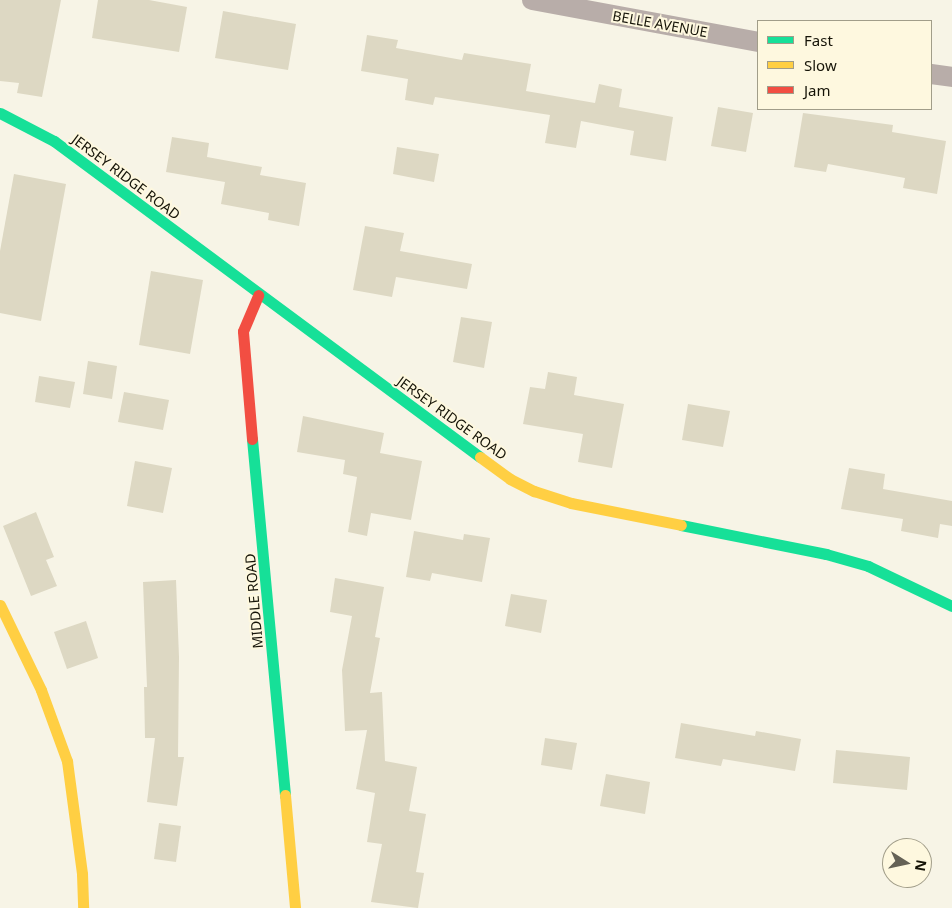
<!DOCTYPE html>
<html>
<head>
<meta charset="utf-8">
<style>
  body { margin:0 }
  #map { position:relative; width:952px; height:908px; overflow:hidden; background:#f7f4e6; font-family:"Noto Sans",sans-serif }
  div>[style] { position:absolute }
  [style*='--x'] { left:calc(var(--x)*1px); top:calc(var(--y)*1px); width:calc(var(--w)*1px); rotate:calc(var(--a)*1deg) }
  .building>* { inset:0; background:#ddd8c3 }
  .street>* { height:20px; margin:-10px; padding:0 10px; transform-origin:10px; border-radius:10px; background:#b8ada9 }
  .fast>* { height:11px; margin:-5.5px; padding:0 5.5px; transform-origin:5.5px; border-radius:5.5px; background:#16e098 }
  .slow>* { height:11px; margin:-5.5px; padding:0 5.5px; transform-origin:5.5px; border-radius:5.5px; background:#ffcf43 }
  .jam>* { height:11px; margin:-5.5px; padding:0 5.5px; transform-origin:5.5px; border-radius:5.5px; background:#f24e42 }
  span { translate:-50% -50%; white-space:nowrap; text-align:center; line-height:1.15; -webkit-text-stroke:4px #fef8df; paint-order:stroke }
  .street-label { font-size:14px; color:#161408 }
  .legend { position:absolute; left:757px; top:20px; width:175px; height:90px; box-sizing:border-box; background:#fef8df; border:1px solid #a19d89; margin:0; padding:6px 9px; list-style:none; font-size:15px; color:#161408 }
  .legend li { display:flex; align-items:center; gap:10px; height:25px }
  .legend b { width:25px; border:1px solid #a19d89 }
  .north { position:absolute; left:882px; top:838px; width:50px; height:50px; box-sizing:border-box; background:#fef8df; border:1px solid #a19d89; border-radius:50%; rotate:100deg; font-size:14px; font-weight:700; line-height:20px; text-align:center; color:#161408 }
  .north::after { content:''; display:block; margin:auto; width:18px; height:22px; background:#656256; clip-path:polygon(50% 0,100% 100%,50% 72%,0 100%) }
</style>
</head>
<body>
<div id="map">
  <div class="building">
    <div style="clip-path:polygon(0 0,61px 0,42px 97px,17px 93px,19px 83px,0 81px)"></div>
    <div style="clip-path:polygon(98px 0,149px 0,187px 7px,179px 52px,92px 38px)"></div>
    <div style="clip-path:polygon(223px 11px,296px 24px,288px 70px,215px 58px)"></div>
    <div style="clip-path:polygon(367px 35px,398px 40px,396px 48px,462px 60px,464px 53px,531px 64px,526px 91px,595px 103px,599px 84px,622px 89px,619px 107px,673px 117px,666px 161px,630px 155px,634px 131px,581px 121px,576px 148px,545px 143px,550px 115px,435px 97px,433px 105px,405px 100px,408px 79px,361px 71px)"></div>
    <div style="clip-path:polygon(718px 107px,753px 113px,746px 152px,711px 146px)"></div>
    <div style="clip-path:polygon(803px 113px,893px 125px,892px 132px,946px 141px,937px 194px,903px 188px,905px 178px,828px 164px,826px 172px,794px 167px)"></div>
    <div style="clip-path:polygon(172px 137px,209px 143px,207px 157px,262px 167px,260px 175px,306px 183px,299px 226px,268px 220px,269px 213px,221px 204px,225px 182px,166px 172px)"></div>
    <div style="clip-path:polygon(397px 147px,439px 154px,434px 182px,393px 174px)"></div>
    <div style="clip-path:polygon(14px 174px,66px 184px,41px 321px,0 313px,0 251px)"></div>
    <div style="clip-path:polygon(365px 226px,404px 233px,400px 251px,472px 264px,467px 289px,396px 277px,392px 297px,353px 290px)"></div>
    <div style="clip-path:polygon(151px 271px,203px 280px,190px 354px,139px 345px)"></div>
    <div style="clip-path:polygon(461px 317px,492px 322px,484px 368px,453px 362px)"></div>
    <div style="clip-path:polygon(88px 361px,117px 366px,112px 399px,83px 394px)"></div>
    <div style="clip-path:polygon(548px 372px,577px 377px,574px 395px,624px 404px,612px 468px,578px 462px,583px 434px,523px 424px,530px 387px,545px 389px)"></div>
    <div style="clip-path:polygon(39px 376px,75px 382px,70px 408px,35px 402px)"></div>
    <div style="clip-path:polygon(124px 392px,169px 400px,163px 430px,118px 422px)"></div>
    <div style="clip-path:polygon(688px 404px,730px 411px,723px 447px,682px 440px)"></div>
    <div style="clip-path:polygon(303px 416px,384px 433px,380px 453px,422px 461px,411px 520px,371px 513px,367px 536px,348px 532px,357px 477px,343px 474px,345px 460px,297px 452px)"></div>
    <div style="clip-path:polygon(135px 461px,172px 468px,163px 513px,127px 506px)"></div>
    <div style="clip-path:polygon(849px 468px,885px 474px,883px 489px,952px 501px,952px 526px,940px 524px,938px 538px,901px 531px,903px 519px,841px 509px)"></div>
    <div style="clip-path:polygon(36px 512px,54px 557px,46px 560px,57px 586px,31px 596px,3px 526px)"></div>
    <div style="clip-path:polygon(414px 531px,463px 540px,464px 534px,490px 538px,482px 582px,432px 573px,430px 581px,406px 577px)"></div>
    <div style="clip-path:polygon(335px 578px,384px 587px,375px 637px,380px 638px,370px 693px,382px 692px,385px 761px,417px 767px,409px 811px,426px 814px,416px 872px,424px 873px,418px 908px,371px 902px,382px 844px,367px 842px,375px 793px,356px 789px,367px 730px,345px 731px,342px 670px,352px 616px,330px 612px)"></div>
    <div style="clip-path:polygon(176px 580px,179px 657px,178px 757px,184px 757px,177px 806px,147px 802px,155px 738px,145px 738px,144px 687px,147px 687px,143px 582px)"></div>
    <div style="clip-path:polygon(511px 594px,547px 600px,541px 633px,505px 626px)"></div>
    <div style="clip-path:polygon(86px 621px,98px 658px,67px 669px,54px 632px)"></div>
    <div style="clip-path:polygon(681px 723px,755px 736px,756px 731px,801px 739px,795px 771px,723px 759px,721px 766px,675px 758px)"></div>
    <div style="clip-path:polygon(545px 738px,577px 743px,572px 770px,541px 765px)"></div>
    <div style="clip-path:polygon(836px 750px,910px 757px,907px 790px,833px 783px)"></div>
    <div style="clip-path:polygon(606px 774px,650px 782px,645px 814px,600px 806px)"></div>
    <div style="clip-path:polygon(159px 823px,181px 826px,176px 862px,154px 859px)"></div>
  </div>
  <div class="street">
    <div style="--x:532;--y:0;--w:230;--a:10.5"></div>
    <div style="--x:931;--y:74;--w:21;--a:8"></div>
  </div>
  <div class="fast">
    <div style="--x:0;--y:113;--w:61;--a:27.4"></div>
    <div style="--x:54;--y:141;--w:530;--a:36.57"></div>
    <div style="--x:252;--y:439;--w:358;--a:84.7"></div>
    <div style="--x:681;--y:525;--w:148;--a:11.3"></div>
    <div style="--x:826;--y:554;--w:44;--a:15.9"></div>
    <div style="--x:868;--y:566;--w:93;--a:25.5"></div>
  </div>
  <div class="slow">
    <div style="--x:480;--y:457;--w:37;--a:36"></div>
    <div style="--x:510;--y:479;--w:27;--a:27"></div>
    <div style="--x:534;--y:491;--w:39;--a:18"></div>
    <div style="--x:571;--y:503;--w:112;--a:11.3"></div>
    <div style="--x:0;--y:605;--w:94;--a:64.2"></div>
    <div style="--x:41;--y:690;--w:76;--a:69.9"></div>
    <div style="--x:67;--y:761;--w:114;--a:82.4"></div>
    <div style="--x:82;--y:874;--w:34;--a:88"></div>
    <div style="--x:285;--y:795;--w:113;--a:84.9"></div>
  </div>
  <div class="jam">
    <div style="--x:252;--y:439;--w:108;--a:-94.8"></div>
    <div style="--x:243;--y:331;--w:39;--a:-67"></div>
  </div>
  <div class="street-label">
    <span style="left:660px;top:24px;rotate:10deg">BELLE AVENUE</span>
    <span style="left:126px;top:177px;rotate:37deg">JERSEY RIDGE ROAD</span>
    <span style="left:452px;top:418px;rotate:36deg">JERSEY RIDGE ROAD</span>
    <span style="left:254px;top:601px;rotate:-95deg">MIDDLE ROAD</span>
  </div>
  <ul class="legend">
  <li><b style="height:6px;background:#16e098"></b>Fast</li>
  <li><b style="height:6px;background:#ffcf43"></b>Slow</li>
  <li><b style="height:6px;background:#f24e42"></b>Jam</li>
  </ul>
  <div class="north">N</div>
</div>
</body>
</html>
